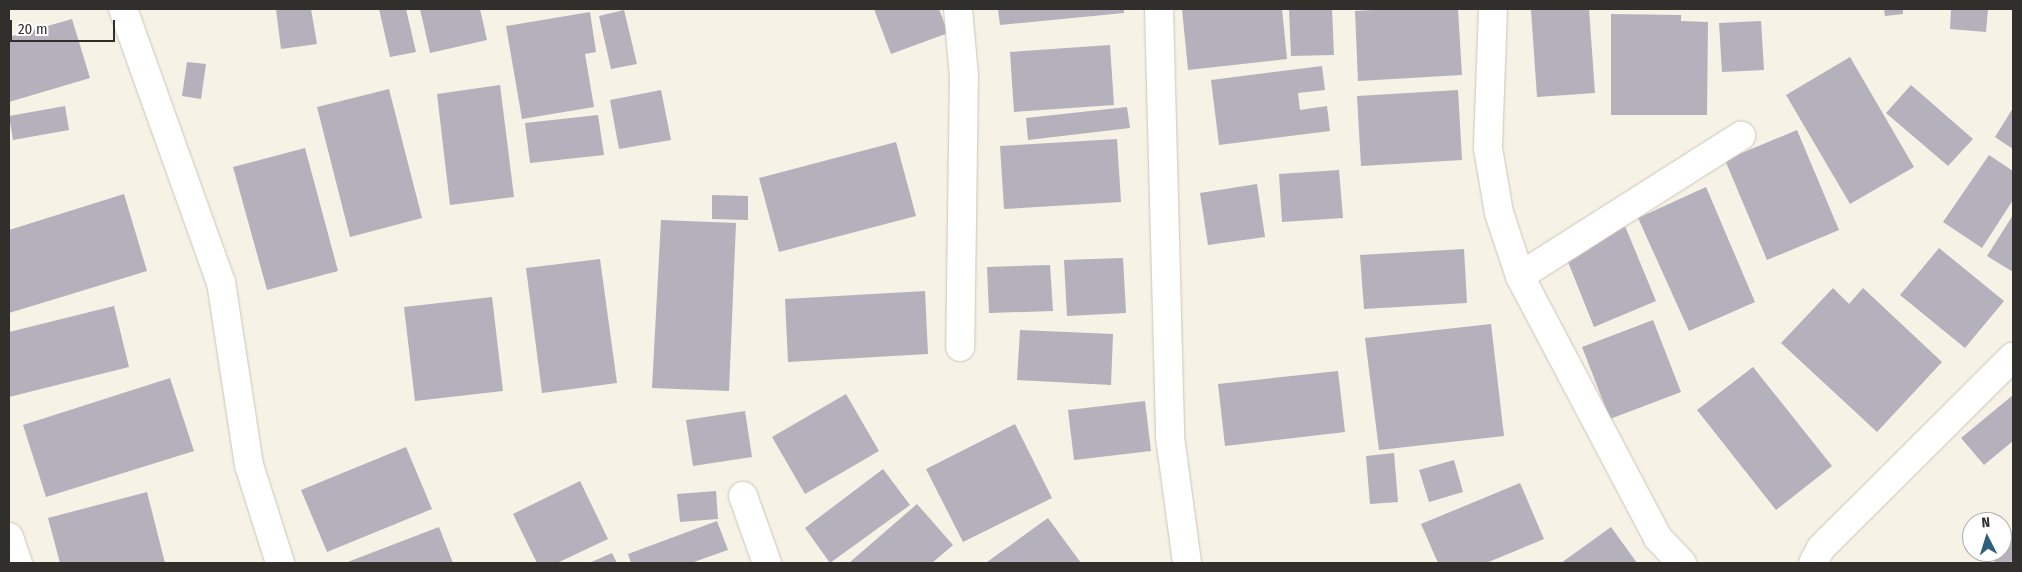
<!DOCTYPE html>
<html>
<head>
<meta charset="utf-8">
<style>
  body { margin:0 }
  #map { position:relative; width:2022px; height:572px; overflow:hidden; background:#f7f2e6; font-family:"Fira Sans Condensed",sans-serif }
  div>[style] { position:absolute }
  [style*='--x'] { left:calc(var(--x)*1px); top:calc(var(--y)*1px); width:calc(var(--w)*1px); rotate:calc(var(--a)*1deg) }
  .building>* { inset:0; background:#b4b0bc }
  .roads { filter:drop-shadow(0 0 1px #cac6ba) drop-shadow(0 0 1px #cac6ba) }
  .minor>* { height:28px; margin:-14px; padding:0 14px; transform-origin:14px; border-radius:14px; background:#fff }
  span { translate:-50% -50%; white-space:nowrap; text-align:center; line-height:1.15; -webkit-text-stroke:4px #fff; paint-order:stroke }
  .frame { position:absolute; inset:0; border:10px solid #312f2b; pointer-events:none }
  .north { position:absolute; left:1962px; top:512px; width:50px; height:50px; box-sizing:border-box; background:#fff; border:1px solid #adacaa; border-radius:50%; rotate:355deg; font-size:14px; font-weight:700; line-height:20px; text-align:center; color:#312f2b }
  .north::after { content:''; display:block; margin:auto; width:18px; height:22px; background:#2e5f7d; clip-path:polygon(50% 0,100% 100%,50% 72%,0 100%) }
  .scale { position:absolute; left:10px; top:20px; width:105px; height:22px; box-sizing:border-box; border:2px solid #312f2b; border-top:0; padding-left:6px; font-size:15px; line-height:18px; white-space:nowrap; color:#312f2b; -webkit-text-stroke:4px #fff; paint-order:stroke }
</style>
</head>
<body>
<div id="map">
  <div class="building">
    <div style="clip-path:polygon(276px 9px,311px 9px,317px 44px,281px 49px)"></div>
    <div style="clip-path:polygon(379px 9px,406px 9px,416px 52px,390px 57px)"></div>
    <div style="clip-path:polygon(420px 9px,480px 9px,487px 40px,430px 53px)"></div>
    <div style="clip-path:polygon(874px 9px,939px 9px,948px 33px,891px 54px)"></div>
    <div style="clip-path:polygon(998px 9px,1124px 9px,1124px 13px,1000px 25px)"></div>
    <div style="clip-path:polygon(1182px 9px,1282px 9px,1287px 59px,1188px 70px)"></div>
    <div style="clip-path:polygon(1289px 9px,1332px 9px,1334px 55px,1291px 56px)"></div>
    <div style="clip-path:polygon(1390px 9px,1458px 9px,1462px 75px,1358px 81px,1355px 11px)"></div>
    <div style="clip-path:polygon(1589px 9px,1595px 93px,1537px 97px,1531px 10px)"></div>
    <div style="clip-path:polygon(1884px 9px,1903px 9px,1903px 14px,1885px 16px)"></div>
    <div style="clip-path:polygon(1951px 9px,1988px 9px,1986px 32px,1950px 29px)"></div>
    <div style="clip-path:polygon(624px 10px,637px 64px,611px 69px,599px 16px)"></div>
    <div style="clip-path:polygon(590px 12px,596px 52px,585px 54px,594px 107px,522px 119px,506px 26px)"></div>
    <div style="clip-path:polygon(1611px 14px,1681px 15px,1681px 21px,1708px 22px,1707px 115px,1611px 115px)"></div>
    <div style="clip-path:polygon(72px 19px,90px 78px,9px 102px,9px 37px)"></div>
    <div style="clip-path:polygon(1761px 21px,1764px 70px,1722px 72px,1719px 23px)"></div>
    <div style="clip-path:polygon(1110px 45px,1114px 105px,1014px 112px,1010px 52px)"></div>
    <div style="clip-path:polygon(1850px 57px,1914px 167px,1850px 204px,1786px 95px)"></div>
    <div style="clip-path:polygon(187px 62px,206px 64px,201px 99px,182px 96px)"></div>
    <div style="clip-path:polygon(1322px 66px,1325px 90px,1298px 93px,1300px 110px,1327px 106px,1330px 131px,1219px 145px,1211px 80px)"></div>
    <div style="clip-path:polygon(500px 85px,514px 197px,450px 205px,437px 94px)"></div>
    <div style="clip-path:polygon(1911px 85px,1973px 139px,1948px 166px,1886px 113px)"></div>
    <div style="clip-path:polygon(389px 89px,422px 218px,350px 237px,317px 107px)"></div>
    <div style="clip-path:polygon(661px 90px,671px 140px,619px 149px,610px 100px)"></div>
    <div style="clip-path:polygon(1458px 90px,1462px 160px,1361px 166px,1357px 96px)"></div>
    <div style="clip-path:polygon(65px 106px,69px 130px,13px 140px,9px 116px)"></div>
    <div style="clip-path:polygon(1127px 107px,1130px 128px,1028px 140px,1026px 118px)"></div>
    <div style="clip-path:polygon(2013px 108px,2013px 149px,1995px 137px)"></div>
    <div style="clip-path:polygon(598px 115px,604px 155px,530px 163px,525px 123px)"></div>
    <div style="clip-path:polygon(1797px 130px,1839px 230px,1767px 260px,1725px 160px)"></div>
    <div style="clip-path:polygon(1117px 139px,1121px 202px,1004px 209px,1000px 146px)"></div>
    <div style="clip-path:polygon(896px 142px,916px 216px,779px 252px,759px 178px)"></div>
    <div style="clip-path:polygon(305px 148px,338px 271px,267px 290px,233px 167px)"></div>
    <div style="clip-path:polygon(1989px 155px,2013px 171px,2013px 200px,1982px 248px,1943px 222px)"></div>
    <div style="clip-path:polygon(1339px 170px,1343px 218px,1282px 222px,1279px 174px)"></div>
    <div style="clip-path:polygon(1257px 184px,1265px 237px,1208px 245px,1200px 193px)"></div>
    <div style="clip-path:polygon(1706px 187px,1755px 302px,1689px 331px,1638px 218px)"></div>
    <div style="clip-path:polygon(124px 194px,147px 271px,9px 313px,9px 230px)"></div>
    <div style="clip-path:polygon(712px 195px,748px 196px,748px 220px,712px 219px)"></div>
    <div style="clip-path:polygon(2013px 215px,2013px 272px,1987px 256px)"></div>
    <div style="clip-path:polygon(661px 220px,736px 223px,729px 391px,652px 388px)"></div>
    <div style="clip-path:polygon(1625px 226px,1656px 301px,1594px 327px,1564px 252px)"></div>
    <div style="clip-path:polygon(1939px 248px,2004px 301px,1965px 348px,1900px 295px)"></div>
    <div style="clip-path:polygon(1464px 249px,1467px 303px,1364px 309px,1360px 255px)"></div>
    <div style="clip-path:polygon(1123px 258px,1126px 313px,1067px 316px,1064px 260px)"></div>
    <div style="clip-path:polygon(600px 259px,617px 383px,542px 393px,526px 268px)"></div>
    <div style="clip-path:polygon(1050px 265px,1053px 311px,989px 313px,987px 267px)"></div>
    <div style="clip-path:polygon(1833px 288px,1849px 304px,1863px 288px,1942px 362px,1877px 432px,1781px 343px)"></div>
    <div style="clip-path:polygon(925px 291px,928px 354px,788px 362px,785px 299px)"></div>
    <div style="clip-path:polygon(492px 297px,503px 391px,415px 401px,404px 307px)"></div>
    <div style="clip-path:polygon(114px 306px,129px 367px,9px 397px,9px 332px)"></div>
    <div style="clip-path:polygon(1653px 320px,1681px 392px,1610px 419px,1582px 347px)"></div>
    <div style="clip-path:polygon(1491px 324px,1504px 436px,1379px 450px,1365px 338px)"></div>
    <div style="clip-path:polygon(1020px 330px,1113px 334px,1111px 385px,1017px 380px)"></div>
    <div style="clip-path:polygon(1753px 367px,1832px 466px,1776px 510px,1697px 410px)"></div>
    <div style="clip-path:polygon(1338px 371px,1345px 432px,1225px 446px,1218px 384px)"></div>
    <div style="clip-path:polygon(170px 378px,194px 451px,46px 497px,23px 425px)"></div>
    <div style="clip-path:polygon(846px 394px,879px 451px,805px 494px,772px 437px)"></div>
    <div style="clip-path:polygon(2013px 395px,2013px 441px,1984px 465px,1961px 438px)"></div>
    <div style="clip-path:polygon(1145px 401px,1151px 451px,1074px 460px,1068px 410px)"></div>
    <div style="clip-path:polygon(745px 411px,752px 457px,693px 466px,686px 420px)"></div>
    <div style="clip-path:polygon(1015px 424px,1052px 498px,963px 542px,926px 469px)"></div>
    <div style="clip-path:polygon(406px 447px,432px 509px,327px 552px,301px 490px)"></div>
    <div style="clip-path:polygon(1394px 453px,1398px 502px,1370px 504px,1366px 456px)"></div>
    <div style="clip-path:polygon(1454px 460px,1463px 492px,1429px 502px,1419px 470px)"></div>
    <div style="clip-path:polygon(883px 469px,910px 505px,830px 563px,805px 528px)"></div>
    <div style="clip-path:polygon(580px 481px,608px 539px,557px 563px,537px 563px,513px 514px)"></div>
    <div style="clip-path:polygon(1520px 483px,1544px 539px,1486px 563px,1438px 563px,1421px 524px)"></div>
    <div style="clip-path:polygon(716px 491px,718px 519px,680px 522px,677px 494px)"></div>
    <div style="clip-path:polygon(147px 492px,165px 563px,60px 563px,48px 518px)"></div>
    <div style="clip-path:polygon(917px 504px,953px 545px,932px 563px,849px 563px)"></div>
    <div style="clip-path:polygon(1987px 516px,1996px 522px,1983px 522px)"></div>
    <div style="clip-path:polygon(1048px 518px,1081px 563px,988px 563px,987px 562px)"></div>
    <div style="clip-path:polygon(717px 521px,728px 550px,691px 563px,631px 563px,628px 554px)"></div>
    <div style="clip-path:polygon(439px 527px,453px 563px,345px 563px)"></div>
    <div style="clip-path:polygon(1611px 527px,1637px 563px,1561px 563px)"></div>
    <div style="clip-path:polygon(2002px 527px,2013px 534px,2013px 559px,2010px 563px,1997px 563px,1981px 552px,2002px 552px)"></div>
    <div style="clip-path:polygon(612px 553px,617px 563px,589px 563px)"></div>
  </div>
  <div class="roads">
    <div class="minor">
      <div style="--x:123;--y:9;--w:290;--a:70.3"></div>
      <div style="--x:221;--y:282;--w:185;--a:81.3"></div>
      <div style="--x:249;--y:465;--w:103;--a:72.4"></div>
      <div style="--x:958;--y:9;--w:67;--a:84.9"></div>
      <div style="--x:964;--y:76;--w:271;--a:90.8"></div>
      <div style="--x:1159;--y:9;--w:428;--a:88.5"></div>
      <div style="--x:1170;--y:437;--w:127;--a:82.3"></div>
      <div style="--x:1493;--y:9;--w:139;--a:92.1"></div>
      <div style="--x:1488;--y:148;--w:66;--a:80.4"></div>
      <div style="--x:1499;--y:213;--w:66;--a:71.6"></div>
      <div style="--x:743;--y:496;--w:71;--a:70.3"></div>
      <div style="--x:9;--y:537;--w:28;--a:71"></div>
      <div style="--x:1682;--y:563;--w:35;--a:-134"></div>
      <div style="--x:1658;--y:538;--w:296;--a:-117.8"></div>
      <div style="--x:1520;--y:276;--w:262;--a:-32.4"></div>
      <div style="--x:1813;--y:563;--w:17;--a:-62"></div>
      <div style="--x:1821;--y:548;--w:271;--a:-44.9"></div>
    </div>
  </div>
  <div class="frame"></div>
  <div class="north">N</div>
  <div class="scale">20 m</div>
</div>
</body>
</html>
